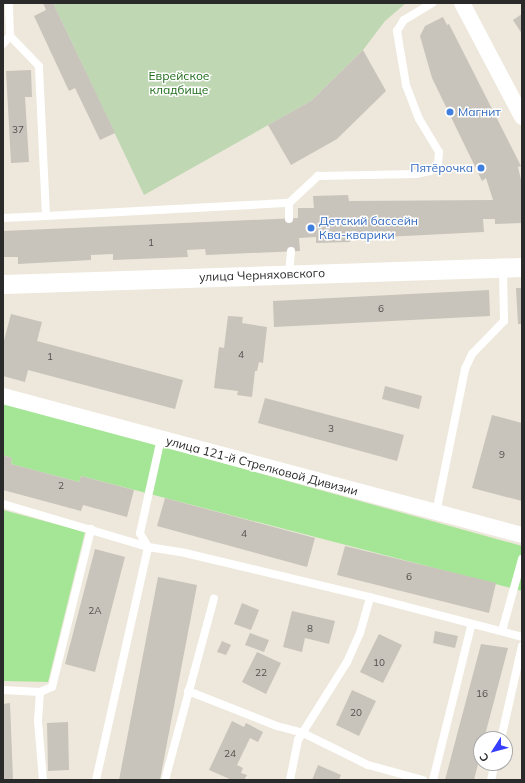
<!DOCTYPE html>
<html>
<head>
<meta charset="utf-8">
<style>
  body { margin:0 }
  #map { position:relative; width:525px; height:783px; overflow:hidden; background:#ede8db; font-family:Mulish,sans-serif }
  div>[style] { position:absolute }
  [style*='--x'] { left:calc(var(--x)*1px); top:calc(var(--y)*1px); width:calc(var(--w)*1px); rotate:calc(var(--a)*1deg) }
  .green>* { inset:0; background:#a5e696 }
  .cemetery>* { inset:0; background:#bfd7b2 }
  .building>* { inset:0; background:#c8c4bb }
  .service>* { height:8px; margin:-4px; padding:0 4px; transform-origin:4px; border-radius:4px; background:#fff }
  .minor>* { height:16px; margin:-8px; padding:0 8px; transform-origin:8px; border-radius:8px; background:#fff }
  .tertiary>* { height:19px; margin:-9.5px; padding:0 9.5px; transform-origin:9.5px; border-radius:9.5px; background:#fff }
  .dots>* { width:11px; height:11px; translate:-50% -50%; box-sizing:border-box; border:2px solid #fff; border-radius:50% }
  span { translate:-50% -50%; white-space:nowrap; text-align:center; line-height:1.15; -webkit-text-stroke:3px #fff; paint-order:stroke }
  .number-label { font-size:10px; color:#52504e }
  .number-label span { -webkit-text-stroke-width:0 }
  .park-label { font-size:12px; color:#1c6a17 }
  .shop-label { font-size:12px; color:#366cbe }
  .left { translate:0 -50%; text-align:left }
  .right { translate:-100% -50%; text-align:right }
  .street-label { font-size:12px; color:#2a2a2a }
  .frame { position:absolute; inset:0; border:4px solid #2a2a2a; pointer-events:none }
  .north { position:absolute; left:473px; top:731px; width:40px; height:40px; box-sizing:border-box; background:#fff; border:1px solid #aaa; border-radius:50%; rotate:234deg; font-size:11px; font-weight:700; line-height:16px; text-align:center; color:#2a2a2a }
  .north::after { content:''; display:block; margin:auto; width:14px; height:18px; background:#363fff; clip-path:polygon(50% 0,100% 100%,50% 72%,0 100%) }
</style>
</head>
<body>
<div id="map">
  <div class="green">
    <div style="clip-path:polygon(3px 402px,522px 546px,522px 591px,81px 476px,79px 482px,11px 464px,12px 458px,3px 455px)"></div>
    <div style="clip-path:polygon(3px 510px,85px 532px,48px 682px,3px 681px)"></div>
  </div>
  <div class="cemetery">
    <div style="clip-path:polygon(53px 3px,406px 3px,385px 21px,363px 50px,311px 101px,144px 195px)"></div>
  </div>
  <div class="building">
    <div style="clip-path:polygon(43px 3px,53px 3px,115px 133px,100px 140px,75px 88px,69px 91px,34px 16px,46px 10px)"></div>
    <div style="clip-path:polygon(522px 14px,522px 34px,513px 20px)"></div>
    <div style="clip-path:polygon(443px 17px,447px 25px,449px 24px,521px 166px,518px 167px,522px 184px,522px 223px,495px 224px,495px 219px,483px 219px,484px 232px,364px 238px,364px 234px,349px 234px,350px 242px,316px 243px,316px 237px,299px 238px,300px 251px,206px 255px,205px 249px,187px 250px,188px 257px,113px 260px,113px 254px,91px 255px,91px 260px,18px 264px,18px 257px,3px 257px,3px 231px,298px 218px,298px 208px,314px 208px,313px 196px,348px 195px,349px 201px,493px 200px,486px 178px,482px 181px,432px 78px,420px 36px,425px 26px)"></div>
    <div style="clip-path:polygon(363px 50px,386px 91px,337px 139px,291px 165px,268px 125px,311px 101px)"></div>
    <div style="clip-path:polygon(31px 70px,32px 97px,25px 97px,29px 162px,11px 163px,6px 71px)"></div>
    <div style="clip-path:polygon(516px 288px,522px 288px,522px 324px,518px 324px)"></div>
    <div style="clip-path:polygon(489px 290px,490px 316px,274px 327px,273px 301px)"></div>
    <div style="clip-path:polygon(11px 314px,42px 322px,37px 341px,183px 380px,175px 409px,28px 370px,25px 382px,3px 376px,3px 344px)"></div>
    <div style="clip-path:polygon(228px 316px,243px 317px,242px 323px,267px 327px,263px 363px,259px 362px,257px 371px,255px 371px,252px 397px,237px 395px,238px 391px,214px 388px,219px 347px,224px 348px)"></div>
    <div style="clip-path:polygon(385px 386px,422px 396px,419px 409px,382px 399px)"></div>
    <div style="clip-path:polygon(265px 398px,404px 435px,397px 461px,258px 423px)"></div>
    <div style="clip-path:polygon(492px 415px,522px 423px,522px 501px,472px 488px)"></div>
    <div style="clip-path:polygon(3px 455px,12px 458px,11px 464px,79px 482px,81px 476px,134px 490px,127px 517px,83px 505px,81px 511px,3px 490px)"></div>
    <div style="clip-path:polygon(165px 498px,315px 538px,307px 567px,157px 526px)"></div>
    <div style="clip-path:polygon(345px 546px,496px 583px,489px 613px,337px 575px)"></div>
    <div style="clip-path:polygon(95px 549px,125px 557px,95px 672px,65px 664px)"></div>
    <div style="clip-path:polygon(158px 577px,197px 585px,160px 780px,119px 780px)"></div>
    <div style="clip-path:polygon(242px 603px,259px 610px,251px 630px,234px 624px)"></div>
    <div style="clip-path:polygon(292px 611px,335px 621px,329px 644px,305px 638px,302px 652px,283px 647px)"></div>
    <div style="clip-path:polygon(435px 631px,458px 636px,455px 648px,433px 643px)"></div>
    <div style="clip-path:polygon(250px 633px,269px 640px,264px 652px,245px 645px)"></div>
    <div style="clip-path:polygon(379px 634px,402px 645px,383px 683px,360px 672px)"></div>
    <div style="clip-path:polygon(222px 641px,231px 645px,226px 655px,217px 652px)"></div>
    <div style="clip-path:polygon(481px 644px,508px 648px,484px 739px,481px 739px,481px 752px,474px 780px,445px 780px)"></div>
    <div style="clip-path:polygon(257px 652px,281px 663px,266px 694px,242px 682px)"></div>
    <div style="clip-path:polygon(352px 690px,376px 701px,359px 736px,336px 725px)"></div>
    <div style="clip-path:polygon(10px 703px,13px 780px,3px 780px,3px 704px)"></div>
    <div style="clip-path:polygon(232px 721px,244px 727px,246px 723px,263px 732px,258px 742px,250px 738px,237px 765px,243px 768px,241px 773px,247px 775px,244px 780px,232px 780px,209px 770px)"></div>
    <div style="clip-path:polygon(68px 722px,69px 770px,48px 771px,47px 723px)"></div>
    <div style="clip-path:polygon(318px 765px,341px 775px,339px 780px,312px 780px)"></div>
  </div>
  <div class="service">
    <div style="--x:3;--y:44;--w:11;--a:-49"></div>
    <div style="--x:46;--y:216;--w:243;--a:-3.1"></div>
    <div style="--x:289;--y:203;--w:40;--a:-43"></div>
    <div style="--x:318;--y:176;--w:98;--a:-1.2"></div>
    <div style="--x:416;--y:174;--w:14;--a:-12"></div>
    <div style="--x:430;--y:171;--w:10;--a:-37"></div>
    <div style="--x:438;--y:165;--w:13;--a:-86"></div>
    <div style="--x:439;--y:152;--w:39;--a:-121"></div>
    <div style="--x:419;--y:119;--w:36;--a:-111"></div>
    <div style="--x:406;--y:85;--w:55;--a:-99.5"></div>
    <div style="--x:397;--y:31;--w:13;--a:-58"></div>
    <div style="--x:404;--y:20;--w:33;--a:-31"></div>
    <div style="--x:3;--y:218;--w:43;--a:-2.7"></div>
    <div style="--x:46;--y:216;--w:150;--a:-92.7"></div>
    <div style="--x:39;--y:66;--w:42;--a:-134"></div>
    <div style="--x:10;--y:36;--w:33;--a:-92"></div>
    <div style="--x:289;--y:219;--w:16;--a:-90"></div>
    <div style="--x:289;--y:274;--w:23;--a:-85"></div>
    <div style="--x:3;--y:504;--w:151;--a:16.5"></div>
    <div style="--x:148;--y:547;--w:16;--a:-120"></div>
    <div style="--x:140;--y:533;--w:97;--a:-77.5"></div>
    <div style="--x:436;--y:513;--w:147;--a:-78.6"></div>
    <div style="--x:465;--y:369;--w:17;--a:-65"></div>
    <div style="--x:472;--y:354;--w:46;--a:-45.9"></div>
    <div style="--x:504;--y:321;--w:54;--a:-91.1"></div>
    <div style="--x:502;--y:631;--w:75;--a:-74.5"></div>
    <div style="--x:3;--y:690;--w:37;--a:3"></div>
    <div style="--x:40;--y:692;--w:13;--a:-23"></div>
    <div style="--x:52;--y:687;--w:163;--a:-76.1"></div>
    <div style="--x:188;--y:691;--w:96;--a:21.5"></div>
    <div style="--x:277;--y:726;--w:27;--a:15"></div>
    <div style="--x:303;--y:733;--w:72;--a:26.2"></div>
    <div style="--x:368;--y:765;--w:57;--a:15.3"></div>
    <div style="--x:40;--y:692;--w:29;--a:94"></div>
    <div style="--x:38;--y:721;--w:59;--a:85.2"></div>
    <div style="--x:501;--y:739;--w:95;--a:-77.3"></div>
    <div style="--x:96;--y:780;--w:239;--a:-77.4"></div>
    <div style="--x:148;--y:547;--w:37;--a:9"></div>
    <div style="--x:185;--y:553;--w:190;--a:13.4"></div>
    <div style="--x:370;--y:597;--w:157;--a:14.7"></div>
    <div style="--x:165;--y:780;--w:188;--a:-74.9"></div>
    <div style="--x:290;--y:780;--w:41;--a:-78.7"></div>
    <div style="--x:298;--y:740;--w:92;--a:-57.9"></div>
    <div style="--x:347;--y:662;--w:32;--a:-66"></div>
    <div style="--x:360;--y:633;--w:37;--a:-74"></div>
    <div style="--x:433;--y:780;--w:159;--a:-76.1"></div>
    <div style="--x:491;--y:780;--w:17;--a:-77"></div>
  </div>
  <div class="minor">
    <div style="--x:462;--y:3;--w:129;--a:62.2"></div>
    <div style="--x:3;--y:396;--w:537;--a:14.99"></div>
  </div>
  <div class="tertiary">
    <div style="--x:3;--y:284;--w:519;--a:-1.88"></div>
  </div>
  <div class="dots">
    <div style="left:450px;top:112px;background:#3f7fe0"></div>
    <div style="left:481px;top:168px;background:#3f7fe0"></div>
    <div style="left:311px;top:228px;background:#3f7fe0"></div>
  </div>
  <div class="number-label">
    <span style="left:18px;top:130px">37</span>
    <span style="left:151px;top:243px">1</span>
    <span style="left:381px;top:309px">6</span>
    <span style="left:241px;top:355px">4</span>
    <span style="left:50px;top:357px">1</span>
    <span style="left:331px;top:429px">3</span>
    <span style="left:502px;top:455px">9</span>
    <span style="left:61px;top:486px">2</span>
    <span style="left:244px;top:534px">4</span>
    <span style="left:409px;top:577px">6</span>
    <span style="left:95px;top:611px">2А</span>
    <span style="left:310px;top:629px">8</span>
    <span style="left:379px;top:663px">10</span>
    <span style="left:261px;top:673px">22</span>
    <span style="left:482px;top:694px">16</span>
    <span style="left:356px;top:713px">20</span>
    <span style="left:230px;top:754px">24</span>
  </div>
  <div class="park-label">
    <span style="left:179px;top:83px">Еврейское<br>кладбище</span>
  </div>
  <div class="shop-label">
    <span class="left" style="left:458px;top:112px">Магнит</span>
    <span class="right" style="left:473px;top:168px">Пятёрочка</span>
    <span class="left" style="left:319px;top:228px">Детский бассейн<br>Ква-кварики</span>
  </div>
  <div class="street-label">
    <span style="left:262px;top:275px;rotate:-2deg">улица Черняховского</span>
    <span style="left:262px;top:466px;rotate:15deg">улица 121-й Стрелковой Дивизии</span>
  </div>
  <div class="frame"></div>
  <div class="north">С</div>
</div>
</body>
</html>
